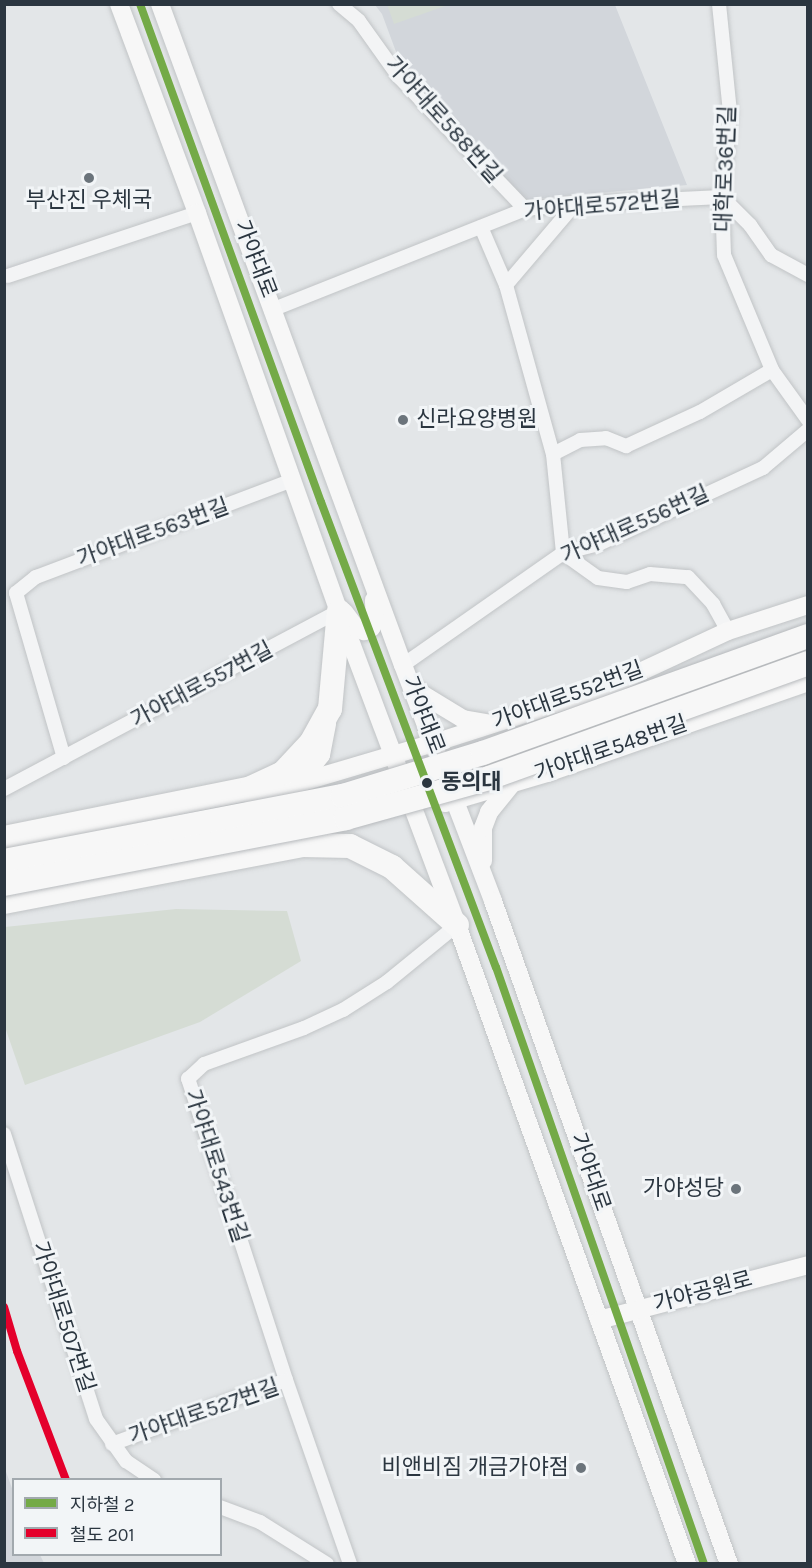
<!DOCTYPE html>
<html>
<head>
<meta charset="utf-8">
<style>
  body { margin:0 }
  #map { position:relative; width:812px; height:1568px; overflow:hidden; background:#e3e6e8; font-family:Karla,"Noto Sans KR",sans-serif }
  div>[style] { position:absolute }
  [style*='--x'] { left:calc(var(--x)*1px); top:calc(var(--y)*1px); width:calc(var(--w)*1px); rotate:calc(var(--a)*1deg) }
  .built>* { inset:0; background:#d2d6db }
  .green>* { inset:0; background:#d5dcd4 }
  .roads { filter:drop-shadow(0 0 2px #c1c4c6) drop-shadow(0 0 2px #c1c4c6) }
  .street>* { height:14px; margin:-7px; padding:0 7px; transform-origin:7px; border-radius:7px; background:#f3f4f5 }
  .secondary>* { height:18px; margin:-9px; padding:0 9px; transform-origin:9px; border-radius:9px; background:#f7f7f7 }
  .highway>* { height:24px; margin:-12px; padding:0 12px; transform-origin:12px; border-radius:12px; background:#f7f7f7 }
  .bridges { filter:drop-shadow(0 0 2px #b6b9bc) drop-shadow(0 0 2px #b6b9bc) }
  .highway-bridge>* { height:24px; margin:-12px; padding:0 12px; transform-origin:12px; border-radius:12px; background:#f7f7f7 }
  .rail-1>* { height:8px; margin:-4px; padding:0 4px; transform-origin:4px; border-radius:4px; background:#e4002b }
  .metro-1>* { height:8px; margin:-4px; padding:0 4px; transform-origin:4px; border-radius:4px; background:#74aa47 }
  .dots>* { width:16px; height:16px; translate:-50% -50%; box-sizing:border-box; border:3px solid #f2f5f7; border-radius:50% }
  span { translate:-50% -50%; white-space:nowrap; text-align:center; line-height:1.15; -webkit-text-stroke:6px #f2f5f7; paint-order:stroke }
  .street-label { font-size:22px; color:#2b3640 }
  .poi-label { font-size:22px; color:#2b3640 }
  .left { translate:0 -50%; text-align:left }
  .right { translate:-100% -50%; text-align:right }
  .stop-label { font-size:22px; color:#2b3640; font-weight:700 }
  .frame { position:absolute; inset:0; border:6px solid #2b3640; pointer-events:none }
  .legend { position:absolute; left:12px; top:1478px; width:210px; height:78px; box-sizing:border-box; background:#f2f5f7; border:2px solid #a2a9ae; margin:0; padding:8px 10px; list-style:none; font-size:18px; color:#2b3640 }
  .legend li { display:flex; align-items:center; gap:12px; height:30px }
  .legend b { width:30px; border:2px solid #a2a9ae }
</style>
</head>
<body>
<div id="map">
  <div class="built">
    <div style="clip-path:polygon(375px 5px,615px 5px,687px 185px,521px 200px,405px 76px,382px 14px)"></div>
    <div style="clip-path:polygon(5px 1469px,13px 1491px,14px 1554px,40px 1555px,44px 1563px,5px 1563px)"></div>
  </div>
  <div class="green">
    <div style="clip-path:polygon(387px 4px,448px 4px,448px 5px,394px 24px)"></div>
    <div style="clip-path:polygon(176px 909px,287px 911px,301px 961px,200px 1022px,25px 1085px,5px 1027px,5px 927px)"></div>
  </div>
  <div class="roads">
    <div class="street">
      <div style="--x:339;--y:4;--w:26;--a:40"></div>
      <div style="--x:359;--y:21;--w:69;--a:54.5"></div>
      <div style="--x:399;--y:77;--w:182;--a:46.3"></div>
      <div style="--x:719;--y:4;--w:110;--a:84.2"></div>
      <div style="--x:730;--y:113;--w:84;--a:95.4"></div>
      <div style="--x:722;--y:197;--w:58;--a:88"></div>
      <div style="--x:724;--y:255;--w:125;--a:67.3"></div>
      <div style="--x:772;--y:370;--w:62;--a:54.2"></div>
      <div style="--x:481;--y:227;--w:63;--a:66.7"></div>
      <div style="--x:506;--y:285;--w:175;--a:74.5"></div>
      <div style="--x:553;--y:454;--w:100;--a:84.2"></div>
      <div style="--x:563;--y:553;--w:43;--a:35.5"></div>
      <div style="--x:598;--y:578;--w:29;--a:8"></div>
      <div style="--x:627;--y:582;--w:24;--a:-19"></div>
      <div style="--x:650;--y:574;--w:38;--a:5"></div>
      <div style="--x:688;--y:577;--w:37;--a:47"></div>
      <div style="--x:713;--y:604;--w:31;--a:61"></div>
      <div style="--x:8;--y:276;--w:199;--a:-18.4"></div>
      <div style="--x:506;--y:285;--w:106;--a:-49.6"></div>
      <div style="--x:274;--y:309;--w:270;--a:-21.7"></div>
      <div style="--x:525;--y:209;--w:50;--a:-5.7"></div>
      <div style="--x:575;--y:204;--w:147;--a:-2.7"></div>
      <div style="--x:722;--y:197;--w:40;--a:45"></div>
      <div style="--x:750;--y:225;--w:37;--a:55"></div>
      <div style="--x:771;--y:255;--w:42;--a:28.4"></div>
      <div style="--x:553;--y:454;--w:30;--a:-27"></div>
      <div style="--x:580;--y:440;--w:26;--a:-4"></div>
      <div style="--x:606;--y:438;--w:22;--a:22"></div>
      <div style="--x:626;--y:446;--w:81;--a:-24.7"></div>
      <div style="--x:700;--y:412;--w:83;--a:-30.3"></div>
      <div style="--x:403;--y:665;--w:195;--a:-35"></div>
      <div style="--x:563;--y:553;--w:37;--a:-14"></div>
      <div style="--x:599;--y:544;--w:181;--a:-24.9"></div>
      <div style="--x:763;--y:468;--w:59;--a:-40.2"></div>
      <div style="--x:64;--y:758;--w:172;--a:-106.2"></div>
      <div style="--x:16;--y:593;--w:26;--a:-39"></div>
      <div style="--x:36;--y:577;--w:275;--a:-20.7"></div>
      <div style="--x:4;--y:789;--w:379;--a:-28"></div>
      <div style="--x:4;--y:1134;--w:299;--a:72.1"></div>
      <div style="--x:96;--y:1419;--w:52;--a:54.5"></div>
      <div style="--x:126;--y:1461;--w:34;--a:34"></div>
      <div style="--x:286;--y:1380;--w:317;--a:-108"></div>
      <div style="--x:188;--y:1079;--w:22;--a:-43"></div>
      <div style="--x:204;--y:1064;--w:106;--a:-19.8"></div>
      <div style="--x:304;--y:1028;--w:43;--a:-24.8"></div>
      <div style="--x:343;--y:1010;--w:52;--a:-32.5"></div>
      <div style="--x:387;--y:982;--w:90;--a:-39.2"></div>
      <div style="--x:112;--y:1444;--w:185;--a:-20.2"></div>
      <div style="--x:286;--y:1380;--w:195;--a:70.8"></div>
      <div style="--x:220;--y:1507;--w:43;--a:20.6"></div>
      <div style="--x:260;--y:1522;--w:79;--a:32.1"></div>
    </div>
    <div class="secondary">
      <div style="--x:119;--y:4;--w:223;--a:69.5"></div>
      <div style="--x:197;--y:213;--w:423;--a:70.4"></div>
      <div style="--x:339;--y:611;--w:335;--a:69.4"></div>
      <div style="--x:457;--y:925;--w:679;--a:70.2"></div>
      <div style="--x:160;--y:4;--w:704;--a:69.82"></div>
      <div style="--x:403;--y:665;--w:253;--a:69.1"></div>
      <div style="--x:493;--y:901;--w:704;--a:70.41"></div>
      <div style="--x:344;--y:612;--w:20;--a:53"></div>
      <div style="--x:356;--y:628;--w:9;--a:21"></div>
      <div style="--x:364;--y:631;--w:8;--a:-23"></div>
      <div style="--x:371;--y:628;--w:8;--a:-60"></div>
      <div style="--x:375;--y:621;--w:21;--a:-93"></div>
      <div style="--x:412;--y:688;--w:60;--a:31.3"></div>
      <div style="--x:463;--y:719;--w:28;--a:10"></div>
      <div style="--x:299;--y:783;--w:141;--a:-16.5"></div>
      <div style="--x:434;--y:743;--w:183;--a:-17.8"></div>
      <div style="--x:608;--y:687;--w:132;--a:-25"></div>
      <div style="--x:728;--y:631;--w:84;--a:-18"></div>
      <div style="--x:445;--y:803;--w:106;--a:-16.4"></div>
      <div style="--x:547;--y:773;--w:276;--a:-19.2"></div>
      <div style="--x:252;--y:807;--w:53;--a:-27.1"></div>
      <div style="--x:299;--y:783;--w:36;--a:-52"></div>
      <div style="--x:321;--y:755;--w:32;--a:-79"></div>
      <div style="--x:483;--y:861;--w:33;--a:-90"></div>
      <div style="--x:483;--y:828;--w:17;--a:-69"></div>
      <div style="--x:489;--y:812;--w:36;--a:-51"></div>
      <div style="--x:599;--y:1320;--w:216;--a:-14.7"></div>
    </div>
    <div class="highway">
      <div style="--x:4;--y:838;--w:252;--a:-11.4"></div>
      <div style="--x:251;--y:788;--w:35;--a:-25"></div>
      <div style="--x:283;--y:773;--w:41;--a:-47"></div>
      <div style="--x:311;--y:743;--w:39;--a:-61"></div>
      <div style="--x:330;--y:709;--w:98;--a:-84.8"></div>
      <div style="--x:4;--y:902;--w:303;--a:-10.8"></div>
      <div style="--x:302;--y:845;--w:48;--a:1.2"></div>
      <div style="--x:350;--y:846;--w:47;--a:26.6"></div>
      <div style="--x:392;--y:867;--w:87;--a:41.7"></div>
    </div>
  </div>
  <div class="bridges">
    <div class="highway-bridge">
      <div style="--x:4;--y:861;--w:345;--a:-10.9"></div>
      <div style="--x:343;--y:796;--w:146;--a:-17.1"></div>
      <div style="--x:483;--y:753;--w:345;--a:-19.8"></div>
      <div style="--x:4;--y:884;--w:348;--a:-10.9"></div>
      <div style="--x:346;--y:818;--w:148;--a:-15.6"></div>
      <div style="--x:489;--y:778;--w:339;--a:-19.8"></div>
    </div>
  </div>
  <div class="rail-1">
    <div style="--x:4;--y:1307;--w:46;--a:73.5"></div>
    <div style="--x:17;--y:1351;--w:138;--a:69.2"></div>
  </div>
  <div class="metro-1">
    <div style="--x:140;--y:4;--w:530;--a:70.03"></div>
    <div style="--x:321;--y:502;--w:497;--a:69.4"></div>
    <div style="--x:496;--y:967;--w:632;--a:70.79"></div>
  </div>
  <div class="dots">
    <div style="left:89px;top:178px;background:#6b747b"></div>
    <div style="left:403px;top:420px;background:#6b747b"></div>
    <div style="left:427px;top:783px;background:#2b3640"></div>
    <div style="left:736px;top:1189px;background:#6b747b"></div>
    <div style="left:581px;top:1468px;background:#6b747b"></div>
  </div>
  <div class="street-label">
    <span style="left:443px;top:120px;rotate:48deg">가야대로588번길</span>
    <span style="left:726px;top:169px;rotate:-88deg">대학로36번길</span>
    <span style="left:602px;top:206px;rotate:-5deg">가야대로572번길</span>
    <span style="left:255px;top:259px;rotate:69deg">가야대로</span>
    <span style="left:635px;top:525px;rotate:-24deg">가야대로556번길</span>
    <span style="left:153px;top:533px;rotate:-20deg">가야대로563번길</span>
    <span style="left:202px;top:685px;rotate:-28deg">가야대로557번길</span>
    <span style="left:568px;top:696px;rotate:-20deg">가야대로552번길</span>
    <span style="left:423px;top:715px;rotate:69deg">가야대로</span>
    <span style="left:611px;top:749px;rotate:-19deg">가야대로548번길</span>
    <span style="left:216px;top:1166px;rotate:72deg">가야대로543번길</span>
    <span style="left:590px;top:1172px;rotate:71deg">가야대로</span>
    <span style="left:703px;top:1292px;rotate:-15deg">가야공원로</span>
    <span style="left:63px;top:1317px;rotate:72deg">가야대로507번길</span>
    <span style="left:204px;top:1412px;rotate:-19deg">가야대로527번길</span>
  </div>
  <div class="poi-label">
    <span style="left:89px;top:201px">부산진 우체국</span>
    <span class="left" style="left:416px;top:420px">신라요양병원</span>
    <span class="right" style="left:724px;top:1189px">가야성당</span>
    <span class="right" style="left:569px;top:1468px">비앤비짐 개금가야점</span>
  </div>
  <div class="stop-label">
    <span class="left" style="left:441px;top:783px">동의대</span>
  </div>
  <div class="frame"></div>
  <ul class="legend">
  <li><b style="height:8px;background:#74aa47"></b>지하철 2</li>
  <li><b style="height:8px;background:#e4002b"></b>철도 201</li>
  </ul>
</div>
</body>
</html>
